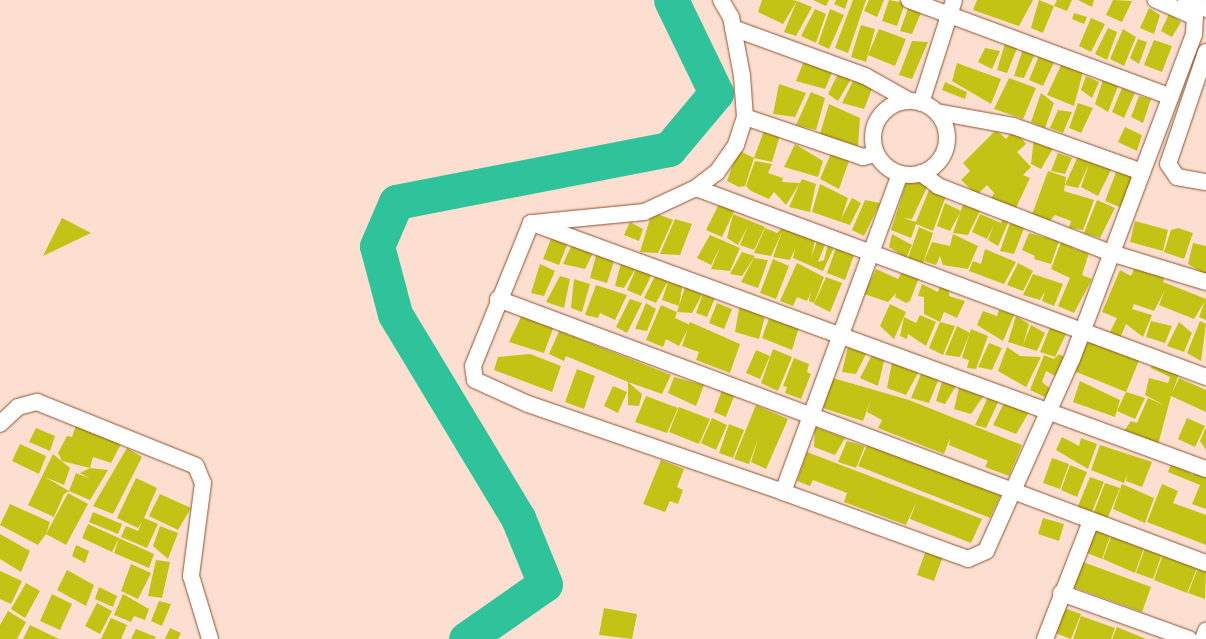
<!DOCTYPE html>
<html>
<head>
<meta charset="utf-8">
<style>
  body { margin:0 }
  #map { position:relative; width:1206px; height:639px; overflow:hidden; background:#fcdfd0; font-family:"DejaVu Sans",sans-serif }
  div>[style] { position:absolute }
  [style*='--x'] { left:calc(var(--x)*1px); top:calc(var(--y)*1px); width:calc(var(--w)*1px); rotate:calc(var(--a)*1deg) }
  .river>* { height:35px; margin:-17.5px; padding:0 17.5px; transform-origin:17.5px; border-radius:17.5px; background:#2fc39b }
  .building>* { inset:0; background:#c3c316 }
  .roads { filter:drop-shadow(0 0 1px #8f522f) drop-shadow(0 0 1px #8f522f) }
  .street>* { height:16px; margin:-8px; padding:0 8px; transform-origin:8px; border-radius:8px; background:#fff }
  .street>.ring { margin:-8px; padding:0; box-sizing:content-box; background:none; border:16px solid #fff; border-radius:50% }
  span { translate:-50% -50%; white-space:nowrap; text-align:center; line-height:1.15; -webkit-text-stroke:4px #fcdfd0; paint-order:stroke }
</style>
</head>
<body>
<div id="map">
  <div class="river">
    <div style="--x:466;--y:639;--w:96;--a:-34.8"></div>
    <div style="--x:545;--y:584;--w:71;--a:-112.2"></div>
    <div style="--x:518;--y:518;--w:238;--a:-121.1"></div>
    <div style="--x:395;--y:314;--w:70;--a:-104.8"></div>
    <div style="--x:377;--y:246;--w:48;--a:-66.6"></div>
    <div style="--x:396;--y:202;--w:278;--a:-11"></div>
    <div style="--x:669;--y:149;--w:73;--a:-50"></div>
    <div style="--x:716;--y:93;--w:103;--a:-115.8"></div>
  </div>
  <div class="building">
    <div style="clip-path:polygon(762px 0,792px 0,797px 1px,783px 24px,758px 12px)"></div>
    <div style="clip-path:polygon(813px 0,829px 0,826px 6px)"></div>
    <div style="clip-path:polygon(836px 0,848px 0,845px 9px,834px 4px)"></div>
    <div style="clip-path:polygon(853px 0,866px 0,848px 53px,835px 48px)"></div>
    <div style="clip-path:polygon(869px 0,884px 0,877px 17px,864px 11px)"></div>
    <div style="clip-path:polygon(889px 0,905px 3px,897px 26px,882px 21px)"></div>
    <div style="clip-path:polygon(977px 0,1033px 0,1019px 26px,973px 10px)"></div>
    <div style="clip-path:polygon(1039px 0,1054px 6px,1043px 33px,1031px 28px)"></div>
    <div style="clip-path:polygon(1057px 0,1072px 0,1067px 11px,1054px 6px)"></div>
    <div style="clip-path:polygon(1078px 0,1094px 0,1092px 7px)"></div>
    <div style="clip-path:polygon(1113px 0,1132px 1px,1122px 22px,1106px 15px)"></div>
    <div style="clip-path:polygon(797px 1px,812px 7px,796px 36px,784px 32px)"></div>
    <div style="clip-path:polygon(910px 3px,923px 8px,912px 34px,900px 31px)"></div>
    <div style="clip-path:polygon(1149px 8px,1160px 15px,1154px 34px,1140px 28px)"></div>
    <div style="clip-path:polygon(815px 9px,826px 14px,816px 43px,801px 36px)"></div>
    <div style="clip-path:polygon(830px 9px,844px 15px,829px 49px,818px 44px)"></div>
    <div style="clip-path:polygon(1074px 13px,1087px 17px,1084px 24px,1072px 19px)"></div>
    <div style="clip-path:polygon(1169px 14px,1181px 22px,1172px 37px,1161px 31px)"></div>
    <div style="clip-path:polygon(1091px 18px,1105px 24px,1091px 52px,1079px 46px)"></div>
    <div style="clip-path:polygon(861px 25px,875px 29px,866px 62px,851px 57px)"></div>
    <div style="clip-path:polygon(1108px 28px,1117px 32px,1107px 60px,1095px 54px)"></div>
    <div style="clip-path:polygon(879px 29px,906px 39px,895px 66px,868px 55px)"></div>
    <div style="clip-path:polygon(1123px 29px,1136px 37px,1124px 66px,1110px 59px)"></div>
    <div style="clip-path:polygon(1138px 39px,1147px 42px,1139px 64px,1130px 58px)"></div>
    <div style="clip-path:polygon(1006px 40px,1018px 46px,1007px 73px,997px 70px)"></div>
    <div style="clip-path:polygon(1154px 40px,1172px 46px,1162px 72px,1144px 65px)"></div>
    <div style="clip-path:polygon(912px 41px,928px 42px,912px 79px,899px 75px)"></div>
    <div style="clip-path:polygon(1024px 46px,1037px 49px,1024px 78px,1014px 76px)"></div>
    <div style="clip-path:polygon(985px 48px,1000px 51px,992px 69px,978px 62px)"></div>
    <div style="clip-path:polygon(1041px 51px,1056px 58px,1043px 86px,1029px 80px)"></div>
    <div style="clip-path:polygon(806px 56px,833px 71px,825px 89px,796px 81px)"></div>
    <div style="clip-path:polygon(1064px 59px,1084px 68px,1074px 106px,1047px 95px)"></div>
    <div style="clip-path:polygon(957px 63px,1001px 79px,991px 104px,952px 81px)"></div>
    <div style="clip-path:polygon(839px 72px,851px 79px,838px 101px,828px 94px)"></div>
    <div style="clip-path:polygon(1086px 76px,1099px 82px,1092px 98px,1081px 90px)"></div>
    <div style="clip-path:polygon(855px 77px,874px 84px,864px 109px,842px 103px)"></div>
    <div style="clip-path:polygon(1009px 78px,1036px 88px,1023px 119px,994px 109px)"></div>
    <div style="clip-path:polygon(1103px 80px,1118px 86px,1108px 112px,1095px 104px)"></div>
    <div style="clip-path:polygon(945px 82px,967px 92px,965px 99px,942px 90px)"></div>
    <div style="clip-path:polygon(779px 84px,806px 93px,795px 117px,773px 114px)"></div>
    <div style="clip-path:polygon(1122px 88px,1135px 93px,1124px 118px,1112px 112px)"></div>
    <div style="clip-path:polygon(811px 92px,825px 98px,816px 130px,796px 125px)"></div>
    <div style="clip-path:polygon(1041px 93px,1054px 103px,1045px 128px,1031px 122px)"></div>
    <div style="clip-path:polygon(1139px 96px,1151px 99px,1143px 123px,1131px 117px)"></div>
    <div style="clip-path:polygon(1078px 103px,1093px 108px,1081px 133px,1069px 128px)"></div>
    <div style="clip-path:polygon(829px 104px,860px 118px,858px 146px,820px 134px)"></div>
    <div style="clip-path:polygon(1058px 110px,1072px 112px,1063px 133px,1050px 128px)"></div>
    <div style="clip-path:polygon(1125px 127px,1142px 135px,1137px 151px,1118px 142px)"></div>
    <div style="clip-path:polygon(765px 128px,780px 135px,772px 162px,754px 158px)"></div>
    <div style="clip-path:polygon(1014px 129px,1026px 144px,1017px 152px,1031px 167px,1023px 175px,1030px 178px,1015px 210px,991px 199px,994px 193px,987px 185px,977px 195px,961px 180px,970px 171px,963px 163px,996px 130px,1006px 139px)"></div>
    <div style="clip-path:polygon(1034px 137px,1055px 145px,1041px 169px,1031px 164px)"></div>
    <div style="clip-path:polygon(795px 144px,823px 161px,818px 177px,784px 167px)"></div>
    <div style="clip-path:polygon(738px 150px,754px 158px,745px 186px,739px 187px,727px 181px)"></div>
    <div style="clip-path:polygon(832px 151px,850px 158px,839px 189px,820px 179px)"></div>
    <div style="clip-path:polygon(1058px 153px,1072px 158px,1065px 174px,1051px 171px)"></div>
    <div style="clip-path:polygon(1079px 154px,1114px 164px,1098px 196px,1081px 187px,1089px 164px,1078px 188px,1065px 185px)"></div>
    <div style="clip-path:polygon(755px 161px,772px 164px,768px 173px,783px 178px,782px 182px,800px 183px,802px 179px,816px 184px,810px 212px,789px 207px,800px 183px,786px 205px,774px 192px,769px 199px,751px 191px,746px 186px)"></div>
    <div style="clip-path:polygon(1118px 167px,1134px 175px,1122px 208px,1105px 201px)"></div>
    <div style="clip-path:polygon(1048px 171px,1066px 177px,1064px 191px,1094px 200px,1083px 230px,1069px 228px,1071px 221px,1055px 215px,1048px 223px,1031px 217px)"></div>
    <div style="clip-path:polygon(908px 177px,929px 183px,912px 219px,903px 218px,916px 222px,929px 190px,946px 196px,933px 231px,916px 224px,911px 238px,891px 230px)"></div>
    <div style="clip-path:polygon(820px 184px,848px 198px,841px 219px,852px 198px,861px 203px,850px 225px,812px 212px)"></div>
    <div style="clip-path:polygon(965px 199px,982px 207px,968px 235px,953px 233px)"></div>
    <div style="clip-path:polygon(865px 200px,880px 203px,864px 236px,852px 230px)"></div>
    <div style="clip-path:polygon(1097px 200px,1115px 208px,1100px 238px,1084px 233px)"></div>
    <div style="clip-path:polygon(720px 202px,735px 209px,722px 237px,706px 230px)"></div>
    <div style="clip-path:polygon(945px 203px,961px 211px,950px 231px,937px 226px)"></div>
    <div style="clip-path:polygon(652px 212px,673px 220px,658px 253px,640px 252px)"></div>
    <div style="clip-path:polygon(733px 214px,765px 227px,754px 250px,740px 245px,748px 226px,738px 245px,727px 238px)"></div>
    <div style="clip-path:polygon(980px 214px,1001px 223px,1005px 214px,1011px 216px,998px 246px,988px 240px,994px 225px,987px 239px,972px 232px)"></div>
    <div style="clip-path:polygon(62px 218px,91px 233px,43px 256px)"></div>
    <div style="clip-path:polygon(675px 219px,692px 224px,680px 255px,660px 254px)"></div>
    <div style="clip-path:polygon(1135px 221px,1168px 230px,1163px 251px,1130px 242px)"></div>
    <div style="clip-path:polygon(630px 222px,643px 229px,639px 241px,624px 235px)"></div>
    <div style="clip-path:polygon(1010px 223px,1024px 228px,1014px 254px,1000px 251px)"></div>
    <div style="clip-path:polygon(785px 225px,815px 241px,811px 258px,817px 241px,826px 242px,818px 262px,824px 260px,828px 245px,835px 245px,823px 271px,793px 258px,795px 249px,790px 260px,773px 257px,782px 232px,771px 256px,754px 253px,765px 228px,777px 233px)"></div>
    <div style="clip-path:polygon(919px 227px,933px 233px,923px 263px,908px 258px)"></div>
    <div style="clip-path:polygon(1178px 228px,1193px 233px,1184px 259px,1164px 252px,1171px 230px)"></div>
    <div style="clip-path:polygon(1029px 233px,1059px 241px,1051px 264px,1034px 259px,1035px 256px,1022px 250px)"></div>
    <div style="clip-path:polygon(892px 234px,912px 245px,906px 258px,889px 247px)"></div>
    <div style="clip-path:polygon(953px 234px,978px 246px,968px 269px,943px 265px,940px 256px,936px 265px,924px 261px,932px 242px,950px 246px)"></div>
    <div style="clip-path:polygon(710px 235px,740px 248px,730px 271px,711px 269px,721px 245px,711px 265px,697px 258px)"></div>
    <div style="clip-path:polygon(552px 236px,569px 240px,559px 265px,543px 259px)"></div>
    <div style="clip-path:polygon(1063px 237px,1074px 249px,1089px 253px,1082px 275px,1092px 279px,1074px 313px,1058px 306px,1070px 278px,1051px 269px)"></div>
    <div style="clip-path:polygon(574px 240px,595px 249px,585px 269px,563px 264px)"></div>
    <div style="clip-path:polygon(1193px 243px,1206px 246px,1206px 275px,1188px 264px)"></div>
    <div style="clip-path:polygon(836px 248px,854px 255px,845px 280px,827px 273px)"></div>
    <div style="clip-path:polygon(985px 249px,1016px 262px,1004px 284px,969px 271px,973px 261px,981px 264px)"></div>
    <div style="clip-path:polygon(597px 252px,615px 258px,607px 283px,590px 278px)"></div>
    <div style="clip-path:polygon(742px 252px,755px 256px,742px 276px,730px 274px)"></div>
    <div style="clip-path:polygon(754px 258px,768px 260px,758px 288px,741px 282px)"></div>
    <div style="clip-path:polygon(622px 259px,638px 264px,624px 288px,615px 286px)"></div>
    <div style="clip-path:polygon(773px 259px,789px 266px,776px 299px,760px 293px)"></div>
    <div style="clip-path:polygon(797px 263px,824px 277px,814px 303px,809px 301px,811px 292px,807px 301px,797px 297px,793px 306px,780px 301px)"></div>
    <div style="clip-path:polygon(1018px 263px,1033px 271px,1023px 291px,1007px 285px)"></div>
    <div style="clip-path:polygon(540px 264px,555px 271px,544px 296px,531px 293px)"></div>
    <div style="clip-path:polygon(638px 264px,654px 270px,641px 296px,627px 290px)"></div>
    <div style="clip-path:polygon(1136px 264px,1165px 274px,1163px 282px,1206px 299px,1206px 320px,1199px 317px,1205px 301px,1194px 319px,1159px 305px,1165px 290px,1154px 311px,1134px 304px,1132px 309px,1152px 315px,1143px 337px,1126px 324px,1120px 338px,1110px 332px,1117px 318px,1102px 312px,1120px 270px,1131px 276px)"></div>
    <div style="clip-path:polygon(876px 269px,898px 279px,903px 270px,920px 275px,910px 301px,906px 303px,895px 297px,896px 293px,888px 302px,864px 294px)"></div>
    <div style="clip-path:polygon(656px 274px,683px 282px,679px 306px,686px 284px,704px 291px,692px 313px,677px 312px,679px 306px,662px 300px,669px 279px,656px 303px,644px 298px)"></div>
    <div style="clip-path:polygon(1033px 274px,1063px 284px,1054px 306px,1042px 301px,1045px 291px,1040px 300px,1023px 295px)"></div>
    <div style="clip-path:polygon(560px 276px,570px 279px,564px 308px,546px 302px)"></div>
    <div style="clip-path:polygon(826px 277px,842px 283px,830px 312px,814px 304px)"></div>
    <div style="clip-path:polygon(574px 279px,590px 284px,582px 312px,571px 308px)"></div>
    <div style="clip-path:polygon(941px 282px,950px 285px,949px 296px,965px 301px,957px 318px,944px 312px,940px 322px,924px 314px,924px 297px,918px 296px,922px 284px,938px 292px)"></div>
    <div style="clip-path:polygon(596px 285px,627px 295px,615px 320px,600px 313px,598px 318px,585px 315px)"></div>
    <div style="clip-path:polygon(704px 291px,716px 295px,707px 317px,696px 313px)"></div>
    <div style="clip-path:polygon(630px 299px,642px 303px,627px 333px,616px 327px)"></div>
    <div style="clip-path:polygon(646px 303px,656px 309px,647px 331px,635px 329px)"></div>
    <div style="clip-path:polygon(717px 303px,732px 309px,724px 329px,709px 323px)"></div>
    <div style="clip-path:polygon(740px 303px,765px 316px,759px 339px,735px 332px)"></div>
    <div style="clip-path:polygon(890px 304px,906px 312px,894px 339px,880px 326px)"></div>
    <div style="clip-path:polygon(661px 305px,677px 312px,675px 318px,690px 325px,679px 346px,666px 339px,663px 347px,646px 340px)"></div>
    <div style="clip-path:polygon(999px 310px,1014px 315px,1003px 341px,977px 325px,983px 311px,997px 316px)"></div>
    <div style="clip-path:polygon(771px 313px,800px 324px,792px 350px,762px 338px)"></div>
    <div style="clip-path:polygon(522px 315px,554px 326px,544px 353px,509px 342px)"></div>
    <div style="clip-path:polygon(920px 315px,936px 322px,926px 346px,908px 334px,907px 339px,900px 336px,904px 317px,916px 323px)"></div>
    <div style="clip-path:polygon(1016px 316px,1029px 324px,1023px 345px,1031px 325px,1045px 333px,1037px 351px,1008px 342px)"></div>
    <div style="clip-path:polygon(1151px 321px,1172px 326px,1165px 343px,1146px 337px)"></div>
    <div style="clip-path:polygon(1200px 321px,1206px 324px,1201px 361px,1187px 353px)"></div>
    <div style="clip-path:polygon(690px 322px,740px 344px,730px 373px,696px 360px,699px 352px,682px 346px)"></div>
    <div style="clip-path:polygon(940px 322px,955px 326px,943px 355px,929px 348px)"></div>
    <div style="clip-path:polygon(1179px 322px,1192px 333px,1184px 352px,1167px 346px)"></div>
    <div style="clip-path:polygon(1051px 325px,1067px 332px,1055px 357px,1040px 352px)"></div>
    <div style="clip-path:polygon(957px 326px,970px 333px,960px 357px,945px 355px)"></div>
    <div style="clip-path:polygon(971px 329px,988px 336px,976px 369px,967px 368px,969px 360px,962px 358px)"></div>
    <div style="clip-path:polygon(559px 331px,671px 375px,662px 394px,628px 382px,642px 394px,639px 406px,628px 405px,628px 382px,566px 356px,564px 361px,549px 354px)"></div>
    <div style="clip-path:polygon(1089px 335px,1141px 356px,1126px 392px,1074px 371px)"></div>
    <div style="clip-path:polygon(849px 342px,868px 350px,856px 374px,842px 372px)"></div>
    <div style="clip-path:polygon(989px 343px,1002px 348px,992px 370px,978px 367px)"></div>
    <div style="clip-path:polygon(1007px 347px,1020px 356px,1041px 357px,1026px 387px,998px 371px)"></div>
    <div style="clip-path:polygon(773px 349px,792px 357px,778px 391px,761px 383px)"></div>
    <div style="clip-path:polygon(756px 350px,770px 356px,760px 379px,746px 373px)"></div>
    <div style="clip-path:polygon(530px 354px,561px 366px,552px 392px,494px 370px,498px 357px)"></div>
    <div style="clip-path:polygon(1059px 354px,1064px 357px,1055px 376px,1046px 371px,1042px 382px,1052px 390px,1051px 400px,1030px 390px,1044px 355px,1054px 359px)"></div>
    <div style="clip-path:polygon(872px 355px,885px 357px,878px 386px,860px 378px)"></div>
    <div style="clip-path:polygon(893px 357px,919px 371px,906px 395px,887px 388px)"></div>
    <div style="clip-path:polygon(794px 358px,809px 364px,807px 372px,811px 374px,801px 399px,785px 393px,787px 387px,783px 386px)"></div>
    <div style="clip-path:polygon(1154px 360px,1179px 374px,1172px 393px,1179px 378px,1206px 390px,1206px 412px,1171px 396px,1158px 445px,1124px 431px,1131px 421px,1137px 423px,1148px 398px,1164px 405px,1145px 395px,1149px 378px,1168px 383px,1170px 377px,1151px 368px)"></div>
    <div style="clip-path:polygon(924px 367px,939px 378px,929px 403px,911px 398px)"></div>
    <div style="clip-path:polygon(577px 369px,595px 376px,584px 409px,565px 402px)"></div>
    <div style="clip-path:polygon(674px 377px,704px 385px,696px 406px,668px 393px)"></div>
    <div style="clip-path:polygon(833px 378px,909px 400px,1022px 445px,1009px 476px,985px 467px,988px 461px,949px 445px,950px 438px,944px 454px,878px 428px,882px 420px,867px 412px,871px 399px,863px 421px,823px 408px)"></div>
    <div style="clip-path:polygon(943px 379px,956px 386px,945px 404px,936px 401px)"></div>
    <div style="clip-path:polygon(1080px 381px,1120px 400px,1115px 417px,1073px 402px)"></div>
    <div style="clip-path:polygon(960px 384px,985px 394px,971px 414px,954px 409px)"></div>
    <div style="clip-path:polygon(613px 386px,627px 392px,618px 413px,604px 406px)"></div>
    <div style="clip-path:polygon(723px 387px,734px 396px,726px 417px,714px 412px)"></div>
    <div style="clip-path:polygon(1126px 392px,1145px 398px,1135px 419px,1117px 411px)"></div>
    <div style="clip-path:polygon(989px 395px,1001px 396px,986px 428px,975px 425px)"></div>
    <div style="clip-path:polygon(646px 396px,678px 408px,667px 433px,635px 422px)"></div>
    <div style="clip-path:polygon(1006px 399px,1031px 409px,1016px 434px,993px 425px)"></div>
    <div style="clip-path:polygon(756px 405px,788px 419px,766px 469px,751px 462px,759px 436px,749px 464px,734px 459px)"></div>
    <div style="clip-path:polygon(679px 407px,710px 419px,699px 444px,669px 432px)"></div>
    <div style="clip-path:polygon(712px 418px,727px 425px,716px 450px,701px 443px)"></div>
    <div style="clip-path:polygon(1187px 418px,1205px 426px,1195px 447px,1178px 439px)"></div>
    <div style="clip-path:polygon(729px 424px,744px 430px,733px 458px,719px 453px)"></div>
    <div style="clip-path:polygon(76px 425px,121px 444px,111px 463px,93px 457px,90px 468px,62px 461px,58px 453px,67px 436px,72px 437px)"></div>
    <div style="clip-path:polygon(815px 427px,845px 438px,835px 455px,814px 447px)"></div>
    <div style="clip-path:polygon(1206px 427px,1206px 450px,1200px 441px)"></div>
    <div style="clip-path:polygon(36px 428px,55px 436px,50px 451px,29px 442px)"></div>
    <div style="clip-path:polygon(1062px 437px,1079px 446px,1081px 438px,1097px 444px,1088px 469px,1056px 450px)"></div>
    <div style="clip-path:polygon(847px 441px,865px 446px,856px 468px,838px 462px)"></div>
    <div style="clip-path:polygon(868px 443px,1001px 494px,990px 518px,858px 466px)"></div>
    <div style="clip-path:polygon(20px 444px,46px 456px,39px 474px,12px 461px)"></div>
    <div style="clip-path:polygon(1100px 445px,1152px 462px,1142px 487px,1126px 481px,1127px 475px,1124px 483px,1091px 470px)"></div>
    <div style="clip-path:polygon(127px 448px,142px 457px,113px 514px,93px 506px)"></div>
    <div style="clip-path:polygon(807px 452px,982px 519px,971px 543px,910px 519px,917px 500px,906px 525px,844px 502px,847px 493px,813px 480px,810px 486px,797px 481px)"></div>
    <div style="clip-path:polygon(53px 454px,70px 468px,64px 485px,45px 477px,69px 491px,76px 473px,91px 479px,80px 473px,90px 468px,108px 470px,90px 500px,69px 491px,64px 494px,54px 517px,28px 505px)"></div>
    <div style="clip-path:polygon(1052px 458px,1069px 464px,1060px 489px,1043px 483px)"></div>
    <div style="clip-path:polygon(661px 460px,684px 469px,677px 487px,683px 490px,678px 504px,670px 501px,665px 512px,643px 504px)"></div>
    <div style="clip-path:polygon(1172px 461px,1193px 475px,1196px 467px,1206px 471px,1206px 509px,1192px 504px,1200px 485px,1168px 472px)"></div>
    <div style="clip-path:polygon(1070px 465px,1087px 472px,1077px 497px,1061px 490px)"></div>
    <div style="clip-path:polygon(1090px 477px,1104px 482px,1090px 517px,1076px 511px)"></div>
    <div style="clip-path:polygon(136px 478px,157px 488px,144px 518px,158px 524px,147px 548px,121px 537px,126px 526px,138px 531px,142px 522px,138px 528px,117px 518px)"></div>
    <div style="clip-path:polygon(1105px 483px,1120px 488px,1106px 522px,1092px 517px)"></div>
    <div style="clip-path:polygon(1122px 484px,1154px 498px,1145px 523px,1113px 509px)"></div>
    <div style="clip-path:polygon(1162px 484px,1178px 491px,1173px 503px,1206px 515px,1206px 545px,1147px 522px)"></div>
    <div style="clip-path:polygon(68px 493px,88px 504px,66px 545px,46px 534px,38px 545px,0 525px,10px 504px,50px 522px,46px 534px)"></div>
    <div style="clip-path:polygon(160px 494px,191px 508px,178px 530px,149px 516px)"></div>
    <div style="clip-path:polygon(93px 512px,122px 524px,118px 534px,89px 522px)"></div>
    <div style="clip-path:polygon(1043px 518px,1064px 524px,1059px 541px,1038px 534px)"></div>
    <div style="clip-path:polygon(88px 524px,154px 554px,149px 568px,114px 553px,119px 538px,112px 552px,82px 538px)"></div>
    <div style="clip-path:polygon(160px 526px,178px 533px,168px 559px,153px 546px)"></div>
    <div style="clip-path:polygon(1094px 527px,1111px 534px,1102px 559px,1085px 552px)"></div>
    <div style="clip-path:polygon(0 534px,30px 551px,21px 572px,0 559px)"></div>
    <div style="clip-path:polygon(1112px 534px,1144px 548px,1135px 573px,1103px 559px)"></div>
    <div style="clip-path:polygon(76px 545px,89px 551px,85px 563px,72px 556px)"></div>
    <div style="clip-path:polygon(1145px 548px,1162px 554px,1153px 579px,1136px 573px)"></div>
    <div style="clip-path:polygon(926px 550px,943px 556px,934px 581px,917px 575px)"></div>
    <div style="clip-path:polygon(1163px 554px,1197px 568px,1187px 593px,1154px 580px)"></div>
    <div style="clip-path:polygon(156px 560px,170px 562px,162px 598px,148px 596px)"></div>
    <div style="clip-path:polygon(1083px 562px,1151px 587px,1142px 612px,1073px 587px)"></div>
    <div style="clip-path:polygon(131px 564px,151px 573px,138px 599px,121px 591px)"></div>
    <div style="clip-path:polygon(1198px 568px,1206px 571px,1205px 599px,1188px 593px)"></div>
    <div style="clip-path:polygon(67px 570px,94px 585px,86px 606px,57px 590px)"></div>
    <div style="clip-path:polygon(0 571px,22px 581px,11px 604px,0 599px)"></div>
    <div style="clip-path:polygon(26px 583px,40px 591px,25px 618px,11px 609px)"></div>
    <div style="clip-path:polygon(99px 587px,117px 596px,113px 607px,95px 599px)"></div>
    <div style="clip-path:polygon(52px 594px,72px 604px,60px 630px,40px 621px)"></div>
    <div style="clip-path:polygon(123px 594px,149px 609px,145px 620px,134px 616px,131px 622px,114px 615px)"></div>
    <div style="clip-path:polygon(159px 601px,171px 604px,162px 626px,151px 621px)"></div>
    <div style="clip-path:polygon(97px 603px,112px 611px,100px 634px,85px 626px)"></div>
    <div style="clip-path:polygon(604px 608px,637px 614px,632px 639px,599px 635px)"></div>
    <div style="clip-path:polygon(1064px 608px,1081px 614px,1071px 639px,1055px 633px)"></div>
    <div style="clip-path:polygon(8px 611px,26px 622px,17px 639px,0 639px,0 625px)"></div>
    <div style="clip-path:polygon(1081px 616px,1115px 628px,1111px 639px,1073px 639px)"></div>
    <div style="clip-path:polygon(111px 618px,127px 625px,121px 639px,101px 639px)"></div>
    <div style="clip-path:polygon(30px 625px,59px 639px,23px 639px)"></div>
    <div style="clip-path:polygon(1117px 627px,1146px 639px,1112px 639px)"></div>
    <div style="clip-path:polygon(170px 628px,181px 633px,178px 639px,165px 639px)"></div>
    <div style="clip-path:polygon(136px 629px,156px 637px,155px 639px,131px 639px)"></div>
  </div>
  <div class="roads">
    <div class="street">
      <div style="--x:721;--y:0;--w:20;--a:60"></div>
      <div style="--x:731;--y:17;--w:60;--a:79.4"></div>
      <div style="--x:742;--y:76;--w:41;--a:85.8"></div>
      <div style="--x:745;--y:117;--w:29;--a:108"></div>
      <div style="--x:736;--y:145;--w:33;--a:125"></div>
      <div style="--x:717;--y:172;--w:26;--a:143"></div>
      <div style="--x:696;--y:188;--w:57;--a:155.2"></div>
      <div style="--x:644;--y:212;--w:114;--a:174.4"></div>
      <div style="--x:531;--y:223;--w:154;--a:112.1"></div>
      <div style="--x:473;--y:366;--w:14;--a:82"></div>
      <div style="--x:475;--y:380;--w:58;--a:24.4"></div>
      <div style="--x:528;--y:404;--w:270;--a:19"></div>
      <div style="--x:783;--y:492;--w:339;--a:-69.8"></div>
      <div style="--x:909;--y:0;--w:279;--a:20.3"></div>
      <div style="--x:1186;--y:0;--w:22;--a:24"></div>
      <div style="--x:733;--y:28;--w:140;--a:20"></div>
      <div style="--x:865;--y:76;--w:49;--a:29.2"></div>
      <div style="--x:1206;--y:52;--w:118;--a:108.7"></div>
      <div style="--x:1168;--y:164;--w:16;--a:55"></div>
      <div style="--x:1177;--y:177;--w:29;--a:10"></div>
      <div class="ring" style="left:873px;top:101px;width:58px;height:58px"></div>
      <div style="--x:921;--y:103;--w:108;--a:-72.2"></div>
      <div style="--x:937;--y:112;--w:77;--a:10.4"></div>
      <div style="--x:1013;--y:126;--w:137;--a:19.6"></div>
      <div style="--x:745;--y:117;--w:125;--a:18.7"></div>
      <div style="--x:863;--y:157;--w:13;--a:-13"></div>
      <div style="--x:921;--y:173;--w:21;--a:37"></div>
      <div style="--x:938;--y:186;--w:186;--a:21.2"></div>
      <div style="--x:1111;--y:253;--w:99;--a:17"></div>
      <div style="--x:696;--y:188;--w:544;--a:20.33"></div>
      <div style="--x:535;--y:224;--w:714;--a:20.06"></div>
      <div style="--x:498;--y:299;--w:756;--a:20.45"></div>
      <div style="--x:0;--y:424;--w:25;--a:-43"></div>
      <div style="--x:18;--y:407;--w:20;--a:-15"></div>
      <div style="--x:37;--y:402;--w:171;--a:21.9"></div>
      <div style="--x:196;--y:466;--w:18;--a:68"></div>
      <div style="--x:203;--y:483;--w:94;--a:97.4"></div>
      <div style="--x:191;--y:576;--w:66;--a:73.2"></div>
      <div style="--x:783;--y:492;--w:197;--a:19.9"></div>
      <div style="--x:968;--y:559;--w:20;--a:-24"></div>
      <div style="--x:986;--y:551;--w:210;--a:-65.9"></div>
      <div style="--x:1072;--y:359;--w:347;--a:-69.4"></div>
      <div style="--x:1194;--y:34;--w:17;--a:-87"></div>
      <div style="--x:1195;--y:17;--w:43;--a:-156.4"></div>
      <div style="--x:1061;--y:593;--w:136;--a:19.8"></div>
      <div style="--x:1045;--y:639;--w:127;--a:-68.7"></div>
      <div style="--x:1203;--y:639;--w:9;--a:-69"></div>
    </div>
  </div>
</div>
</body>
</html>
